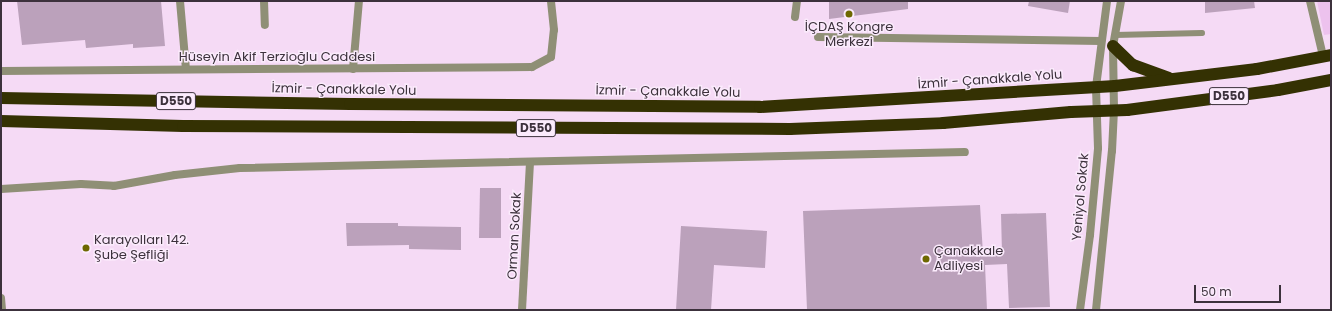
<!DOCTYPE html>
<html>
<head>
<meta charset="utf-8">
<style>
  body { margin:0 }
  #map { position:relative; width:1332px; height:311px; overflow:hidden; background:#f5daf5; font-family:Poppins,sans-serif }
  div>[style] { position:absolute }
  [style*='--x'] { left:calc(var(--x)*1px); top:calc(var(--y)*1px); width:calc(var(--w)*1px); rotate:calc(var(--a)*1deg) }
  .green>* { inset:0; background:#edc2ee }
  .building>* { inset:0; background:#bba1bb }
  .lane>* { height:5.5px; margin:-2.75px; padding:0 2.75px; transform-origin:2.75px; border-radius:2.75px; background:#8f8f76 }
  .street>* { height:8px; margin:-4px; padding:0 4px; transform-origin:4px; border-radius:4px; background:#8f8f76 }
  .highway>* { height:12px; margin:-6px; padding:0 6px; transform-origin:6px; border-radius:6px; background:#343103 }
  .dots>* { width:11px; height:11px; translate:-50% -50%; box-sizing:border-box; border:2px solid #fbebfc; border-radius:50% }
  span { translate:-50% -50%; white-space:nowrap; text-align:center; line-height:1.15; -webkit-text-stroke:3px #fbebfc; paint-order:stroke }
  .shield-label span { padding:1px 3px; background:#fbebfc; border:1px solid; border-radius:3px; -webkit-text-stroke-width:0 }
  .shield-label { font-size:12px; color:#3c313c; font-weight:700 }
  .poi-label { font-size:13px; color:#3c313c }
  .left { translate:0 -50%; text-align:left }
  .street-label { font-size:13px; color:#3c313c }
  .frame { position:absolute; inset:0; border:2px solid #3c313c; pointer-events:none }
  .scale { position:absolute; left:1194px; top:285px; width:87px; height:18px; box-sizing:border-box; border:2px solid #3c313c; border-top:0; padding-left:5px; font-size:12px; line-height:14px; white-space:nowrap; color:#3c313c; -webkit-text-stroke:3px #fbebfc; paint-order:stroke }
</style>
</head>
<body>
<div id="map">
  <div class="green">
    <div style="clip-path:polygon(1317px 1px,1331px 1px,1331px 34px,1324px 35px)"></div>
  </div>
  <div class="building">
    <div style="clip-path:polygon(17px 1px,161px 1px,165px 46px,133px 48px,133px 44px,86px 48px,85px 40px,22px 45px)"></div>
    <div style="clip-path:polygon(829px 1px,908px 1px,908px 9px,829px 19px)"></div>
    <div style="clip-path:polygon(1029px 1px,1070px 1px,1068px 13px,1028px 6px)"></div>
    <div style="clip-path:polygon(1205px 1px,1254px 1px,1255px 8px,1205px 13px)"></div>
    <div style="clip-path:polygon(480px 188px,501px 188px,501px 238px,479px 238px)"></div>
    <div style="clip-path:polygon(980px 205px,983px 254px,1002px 253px,1001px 214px,1046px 213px,1050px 307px,1009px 308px,1007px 264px,985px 265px,987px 310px,807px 310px,803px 211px)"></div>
    <div style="clip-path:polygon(346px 223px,398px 223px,398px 226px,461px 227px,461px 250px,409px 249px,409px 245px,347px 246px)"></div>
    <div style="clip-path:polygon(681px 226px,767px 231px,765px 268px,714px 265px,711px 310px,676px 310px)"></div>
  </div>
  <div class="lane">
    <div style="--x:1115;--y:35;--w:87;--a:-1.3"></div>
  </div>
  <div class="street">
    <div style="--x:180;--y:1;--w:68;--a:85"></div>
    <div style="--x:264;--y:1;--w:24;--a:88"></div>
    <div style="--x:1310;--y:1;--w:57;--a:76.7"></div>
    <div style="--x:795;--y:17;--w:16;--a:-83"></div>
    <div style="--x:818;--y:37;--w:283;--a:0.8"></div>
    <div style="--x:353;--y:69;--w:68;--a:-85"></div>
    <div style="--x:1;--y:71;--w:531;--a:-0.43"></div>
    <div style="--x:532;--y:67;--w:21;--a:-28"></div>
    <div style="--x:551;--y:57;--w:27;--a:-84"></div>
    <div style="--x:554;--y:30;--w:29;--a:-96"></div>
    <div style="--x:1;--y:189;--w:80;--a:-3.6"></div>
    <div style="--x:81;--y:184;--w:33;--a:3"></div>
    <div style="--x:114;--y:186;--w:62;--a:-10.2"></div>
    <div style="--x:175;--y:175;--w:65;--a:-6.1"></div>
    <div style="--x:240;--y:168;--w:725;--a:-1.26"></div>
    <div style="--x:1;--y:298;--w:12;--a:85"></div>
    <div style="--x:522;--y:310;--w:148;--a:-86.9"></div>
    <div style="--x:1080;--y:310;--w:76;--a:-82.4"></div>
    <div style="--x:1090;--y:235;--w:87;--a:-84.7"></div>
    <div style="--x:1098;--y:148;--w:61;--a:-91.9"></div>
    <div style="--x:1096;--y:87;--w:87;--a:-82.7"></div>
    <div style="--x:1096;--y:310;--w:160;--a:-84.3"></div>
    <div style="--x:1112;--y:151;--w:41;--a:-87.2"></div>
    <div style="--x:1114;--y:110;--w:64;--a:-90.9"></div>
    <div style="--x:1113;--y:46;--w:46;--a:-79.9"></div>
  </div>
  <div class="highway">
    <div style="--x:1113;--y:46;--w:28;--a:44"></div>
    <div style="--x:1133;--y:65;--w:38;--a:20"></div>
    <div style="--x:1;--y:98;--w:349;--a:1"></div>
    <div style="--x:350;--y:104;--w:410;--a:0.4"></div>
    <div style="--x:760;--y:107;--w:356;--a:-3.4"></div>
    <div style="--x:1115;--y:86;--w:143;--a:-6.8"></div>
    <div style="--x:1257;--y:69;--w:75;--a:-10.7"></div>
    <div style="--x:1;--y:121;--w:182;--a:1.6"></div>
    <div style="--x:183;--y:126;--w:607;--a:0.28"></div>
    <div style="--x:790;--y:129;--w:153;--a:-2.2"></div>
    <div style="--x:943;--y:123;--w:128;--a:-4.9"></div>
    <div style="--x:1071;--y:112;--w:56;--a:-2"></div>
    <div style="--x:1127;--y:110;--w:152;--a:-7.5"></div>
    <div style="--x:1278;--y:90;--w:54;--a:-10.7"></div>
  </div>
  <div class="dots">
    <div style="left:849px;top:14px;background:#6d6800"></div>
    <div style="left:86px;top:248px;background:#6d6800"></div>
    <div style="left:926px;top:259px;background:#6d6800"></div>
  </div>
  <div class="shield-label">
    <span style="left:1229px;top:96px">D550</span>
    <span style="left:176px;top:101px">D550</span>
    <span style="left:536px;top:128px">D550</span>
  </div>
  <div class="poi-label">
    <span style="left:849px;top:35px">İÇDAŞ Kongre<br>Merkezi</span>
    <span class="left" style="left:94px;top:248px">Karayolları 142.<br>Şube Şefliği</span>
    <span class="left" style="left:934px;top:259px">Çanakkale<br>Adliyesi</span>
  </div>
  <div class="street-label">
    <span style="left:277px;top:57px">Hüseyin Akif Terzioğlu Caddesi</span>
    <span style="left:990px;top:80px;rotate:-4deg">İzmir - Çanakkale Yolu</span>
    <span style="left:344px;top:90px;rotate:1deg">İzmir - Çanakkale Yolu</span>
    <span style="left:668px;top:92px;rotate:1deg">İzmir - Çanakkale Yolu</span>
    <span style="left:1081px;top:197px;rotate:-85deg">Yeniyol Sokak</span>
    <span style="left:515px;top:236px;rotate:-87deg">Orman Sokak</span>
  </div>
  <div class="frame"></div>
  <div class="scale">50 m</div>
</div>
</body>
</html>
